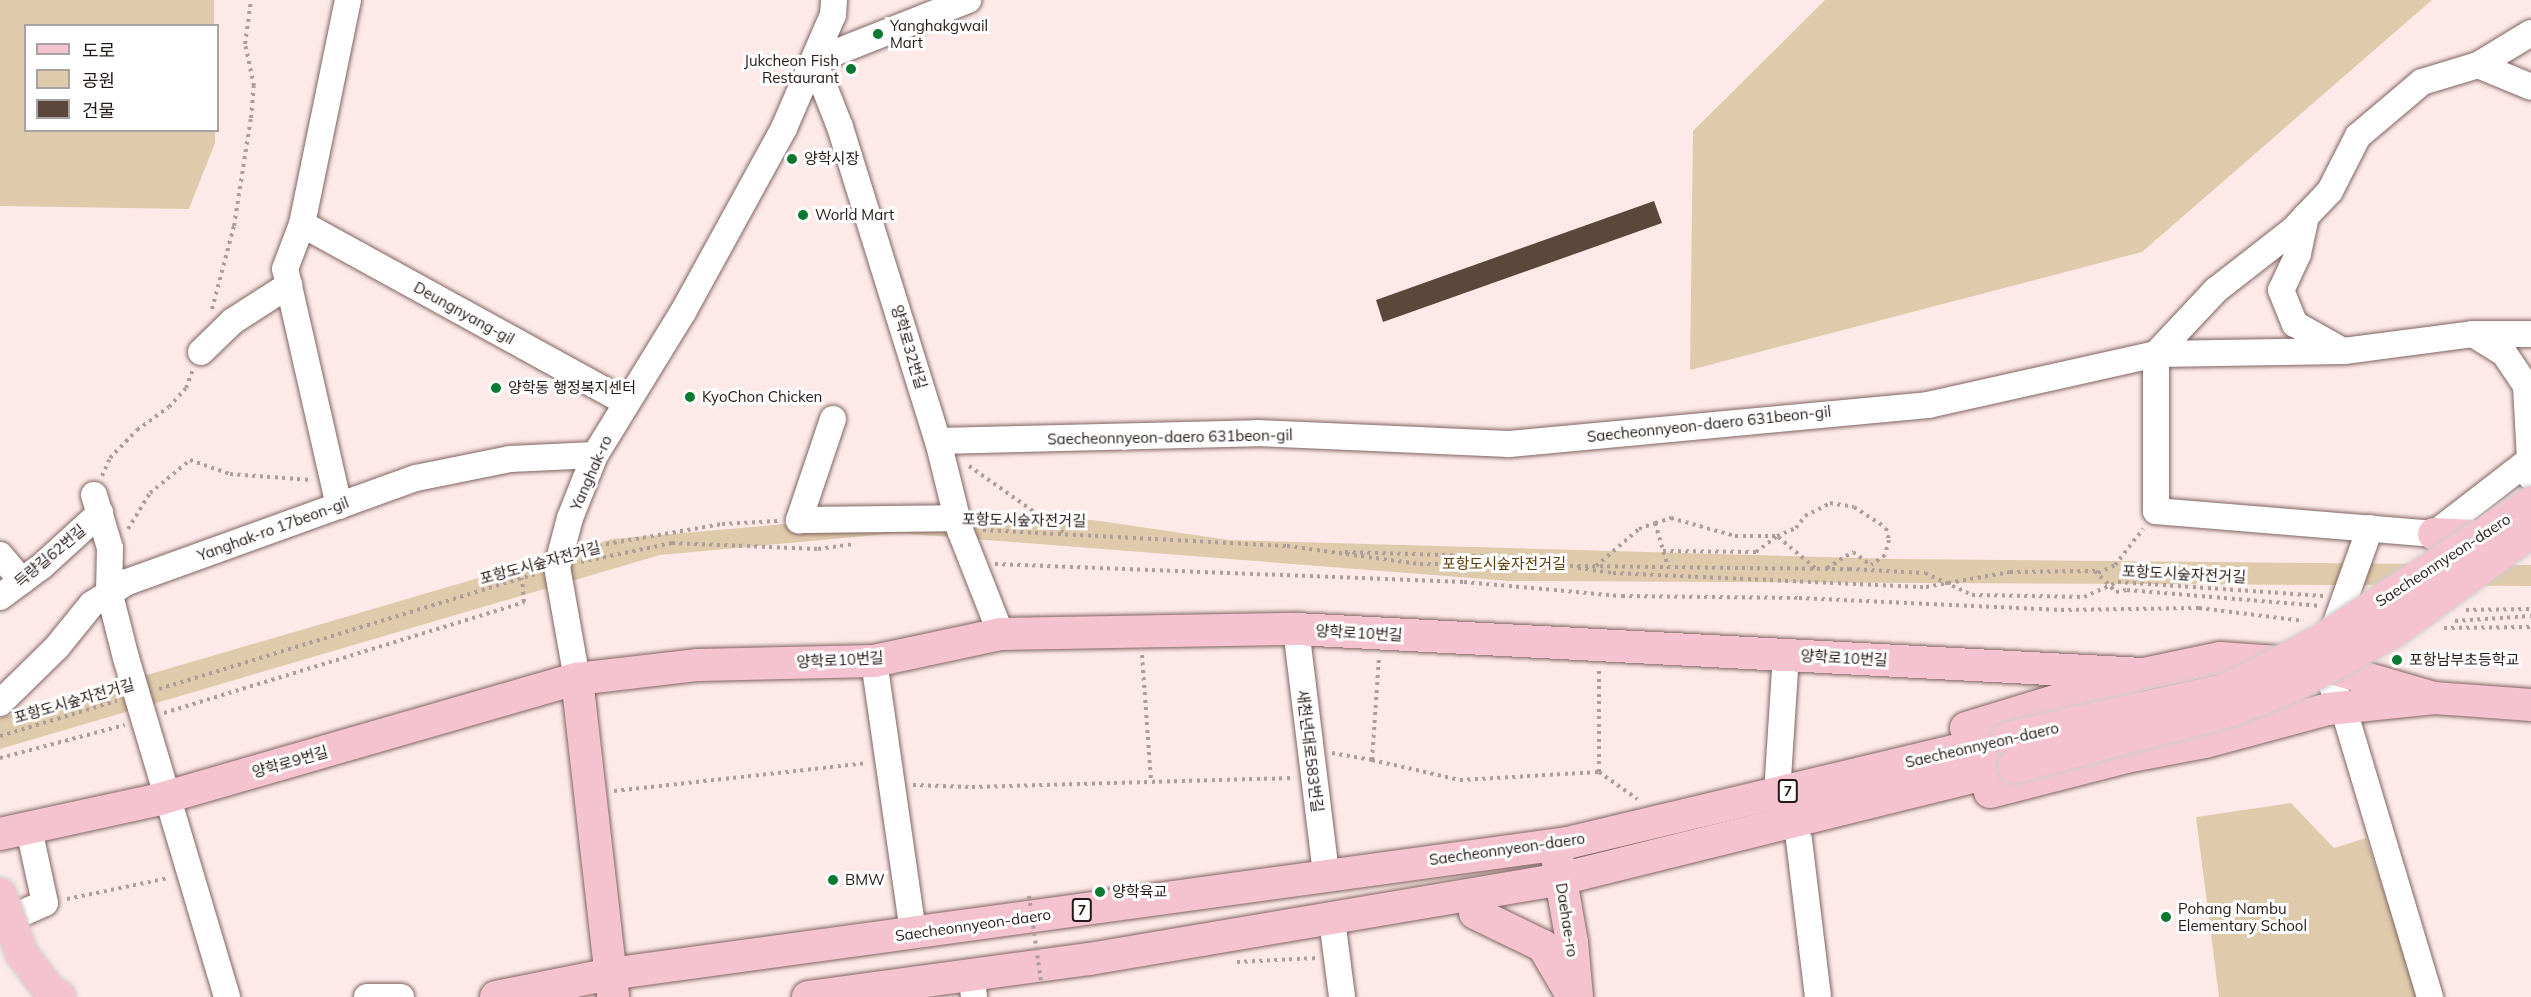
<!DOCTYPE html>
<html>
<head>
<meta charset="utf-8">
<style>
  body { margin:0 }
  #map { position:relative; width:2531px; height:997px; overflow:hidden; background:#fdeae8; font-family:Mulish,"Noto Sans KR",sans-serif }
  div>[style] { position:absolute }
  [style*='--x'] { left:calc(var(--x)*1px); top:calc(var(--y)*1px); width:calc(var(--w)*1px); rotate:calc(var(--a)*1deg) }
  .green>* { inset:0; background:#e0caac }
  .building>* { inset:0; background:#5c473b }
  .path>* { height:4px; margin-top:-2px; transform-origin:0; background:repeating-linear-gradient(90deg,#ad9d9b 0 3px,transparent 0 7.5px) }
  .roads { filter:drop-shadow(0 0 2px #806562) drop-shadow(0 0 2px #806562) }
  .minor>* { height:26px; margin:-13px; padding:0 13px; transform-origin:13px; border-radius:13px; background:#fff }
  .major>* { height:32px; margin:-16px; padding:0 16px; transform-origin:16px; border-radius:16px; background:#f5c2d0 }
  .path-bridge>* { height:4px; margin-top:-2px; transform-origin:0; background:repeating-linear-gradient(90deg,#ad9d9b 0 3px,transparent 0 7.5px) }
  .bridges { filter:drop-shadow(0 0 2px #cfcccc) drop-shadow(0 0 2px #cfcccc) }
  .major-bridge>* { height:32px; margin:-16px; padding:0 16px; transform-origin:16px; border-radius:16px; background:#f5c2d0 }
  .dots>* { width:16px; height:16px; translate:-50% -50%; box-sizing:border-box; border:3px solid #fff; border-radius:50% }
  span { translate:-50% -50%; white-space:nowrap; text-align:center; line-height:1.15; -webkit-text-stroke:6px #fff; paint-order:stroke }
  .shield-label span { padding:2px 4px; background:#fff; border:2px solid; border-radius:4px; -webkit-text-stroke-width:0 }
  .shield-label { font-size:14px; color:#241918; font-weight:700 }
  .poi-label { font-size:15px; color:#241918 }
  .left { translate:0 -50%; text-align:left }
  .right { translate:-100% -50%; text-align:right }
  .street-label { font-size:15px; color:#241918 }
  .park-label { font-size:15px; color:#5c3b00 }
  .legend { position:absolute; left:24px; top:24px; width:195px; height:108px; box-sizing:border-box; background:#fff; border:2px solid #a7a3a3; margin:0; padding:8px 10px; list-style:none; font-size:18px; color:#241918 }
  .legend li { display:flex; align-items:center; gap:12px; height:30px }
  .legend b { width:30px; border:2px solid #a7a3a3 }
</style>
</head>
<body>
<div id="map">
  <div class="green">
    <div style="clip-path:polygon(0 0,214px 0,214px 25px,26px 26px,26px 130px,215px 131px,215px 143px,189px 209px,0 206px)"></div>
    <div style="clip-path:polygon(1825px 0,2432px 0,2142px 252px,1690px 370px,1693px 131px)"></div>
    <div style="clip-path:polygon(1093px 520px,1229px 540px,1896px 559px,2531px 565px,2531px 586px,1510px 581px,898px 533px,660px 555px,0 749px,0 718px,612px 539px,809px 522px)"></div>
    <div style="clip-path:polygon(2291px 803px,2334px 848px,2366px 838px,2419px 997px,2219px 997px,2196px 817px)"></div>
  </div>
  <div class="building">
    <div style="clip-path:polygon(1654px 201px,1662px 223px,1383px 322px,1376px 300px)"></div>
  </div>
  <div class="path">
    <div style="--x:212;--y:309;--w:86;--a:-75.2"></div>
    <div style="--x:234;--y:226;--w:109;--a:-81.1"></div>
    <div style="--x:251;--y:118;--w:32;--a:-85"></div>
    <div style="--x:254;--y:86;--w:43;--a:-102.1"></div>
    <div style="--x:245;--y:44;--w:44;--a:-82.2"></div>
    <div style="--x:969;--y:466;--w:115;--a:35.1"></div>
    <div style="--x:102;--y:476;--w:20;--a:-66"></div>
    <div style="--x:110;--y:458;--w:39;--a:-46"></div>
    <div style="--x:137;--y:430;--w:39;--a:-36"></div>
    <div style="--x:169;--y:407;--w:25;--a:-48"></div>
    <div style="--x:186;--y:388;--w:19;--a:-69"></div>
    <div style="--x:1655;--y:523;--w:17;--a:-17"></div>
    <div style="--x:1671;--y:518;--w:66;--a:15.7"></div>
    <div style="--x:1735;--y:536;--w:42;--a:0"></div>
    <div style="--x:128;--y:529;--w:42;--a:-58.6"></div>
    <div style="--x:150;--y:493;--w:52;--a:-39.5"></div>
    <div style="--x:190;--y:460;--w:42;--a:19.3"></div>
    <div style="--x:230;--y:474;--w:81;--a:4.2"></div>
    <div style="--x:983;--y:530;--w:304;--a:3"></div>
    <div style="--x:1287;--y:546;--w:134;--a:7.7"></div>
    <div style="--x:1420;--y:564;--w:429;--a:0.7"></div>
    <div style="--x:1849;--y:569;--w:76;--a:3"></div>
    <div style="--x:1925;--y:573;--w:52;--a:25.1"></div>
    <div style="--x:1972;--y:595;--w:112;--a:1"></div>
    <div style="--x:2084;--y:597;--w:37;--a:-24"></div>
    <div style="--x:2118;--y:582;--w:206;--a:3.9"></div>
    <div style="--x:584;--y:548;--w:140;--a:-9.9"></div>
    <div style="--x:722;--y:524;--w:56;--a:-3.1"></div>
    <div style="--x:1663;--y:551;--w:93;--a:0.6"></div>
    <div style="--x:1756;--y:552;--w:26;--a:-37"></div>
    <div style="--x:1345;--y:552;--w:169;--a:1.7"></div>
    <div style="--x:1514;--y:557;--w:36;--a:10"></div>
    <div style="--x:581;--y:562;--w:93;--a:-11.8"></div>
    <div style="--x:672;--y:543;--w:146;--a:2.4"></div>
    <div style="--x:818;--y:549;--w:35;--a:-8"></div>
    <div style="--x:995;--y:564;--w:469;--a:2.2"></div>
    <div style="--x:1464;--y:582;--w:159;--a:5.1"></div>
    <div style="--x:1622;--y:596;--w:177;--a:0.6"></div>
    <div style="--x:1799;--y:598;--w:262;--a:2.6"></div>
    <div style="--x:2061;--y:610;--w:138;--a:-0.8"></div>
    <div style="--x:2199;--y:608;--w:105;--a:7.1"></div>
    <div style="--x:1596;--y:566;--w:57;--a:-40.7"></div>
    <div style="--x:1639;--y:529;--w:17;--a:-21"></div>
    <div style="--x:1655;--y:523;--w:46;--a:73.5"></div>
    <div style="--x:1578;--y:568;--w:35;--a:8"></div>
    <div style="--x:1613;--y:573;--w:313;--a:2.6"></div>
    <div style="--x:1926;--y:587;--w:85;--a:-10.1"></div>
    <div style="--x:2010;--y:572;--w:85;--a:-0.7"></div>
    <div style="--x:2095;--y:571;--w:30;--a:45"></div>
    <div style="--x:2116;--y:592;--w:11;--a:-10"></div>
    <div style="--x:2127;--y:590;--w:194;--a:4.7"></div>
    <div style="--x:1815;--y:568;--w:50;--a:-139.9"></div>
    <div style="--x:1777;--y:536;--w:21;--a:-23"></div>
    <div style="--x:1796;--y:528;--w:15;--a:-53"></div>
    <div style="--x:1805;--y:516;--w:28;--a:-27"></div>
    <div style="--x:1830;--y:503;--w:24;--a:9"></div>
    <div style="--x:1854;--y:507;--w:38;--a:33"></div>
    <div style="--x:1886;--y:528;--w:12;--a:76"></div>
    <div style="--x:1889;--y:540;--w:16;--a:105"></div>
    <div style="--x:1885;--y:555;--w:17;--a:144"></div>
    <div style="--x:1827;--y:568;--w:31;--a:-32"></div>
    <div style="--x:1853;--y:552;--w:22;--a:36"></div>
    <div style="--x:2098;--y:573;--w:19;--a:-25"></div>
    <div style="--x:2115;--y:565;--w:46;--a:-52.1"></div>
    <div style="--x:2466;--y:610;--w:65;--a:-0.9"></div>
    <div style="--x:2455;--y:621;--w:76;--a:-3.8"></div>
    <div style="--x:2444;--y:628;--w:87;--a:-0.7"></div>
    <div style="--x:1142;--y:655;--w:125;--a:85.9"></div>
    <div style="--x:159;--y:689;--w:394;--a:-17"></div>
    <div style="--x:164;--y:713;--w:377;--a:-17.1"></div>
    <div style="--x:524;--y:602;--w:24;--a:-95"></div>
    <div style="--x:0;--y:736;--w:122;--a:-16.7"></div>
    <div style="--x:1332;--y:753;--w:41;--a:9.9"></div>
    <div style="--x:1372;--y:760;--w:102;--a:-86.1"></div>
    <div style="--x:0;--y:758;--w:129;--a:-14.8"></div>
    <div style="--x:1372;--y:760;--w:90;--a:12.8"></div>
    <div style="--x:1460;--y:780;--w:139;--a:-3.3"></div>
    <div style="--x:1599;--y:772;--w:102;--a:-90"></div>
    <div style="--x:1599;--y:772;--w:47;--a:35.4"></div>
    <div style="--x:913;--y:785;--w:59;--a:1.9"></div>
    <div style="--x:972;--y:787;--w:320;--a:-1.6"></div>
    <div style="--x:614;--y:791;--w:254;--a:-6.3"></div>
    <div style="--x:67;--y:899;--w:103;--a:-11.7"></div>
    <div style="--x:1237;--y:962;--w:80;--a:-2.9"></div>
  </div>
  <div class="roads">
    <div class="minor">
      <div style="--x:2531;--y:33;--w:62;--a:148.9"></div>
      <div style="--x:2478;--y:65;--w:59;--a:163.1"></div>
      <div style="--x:2422;--y:82;--w:84;--a:139.8"></div>
      <div style="--x:2358;--y:136;--w:62;--a:117"></div>
      <div style="--x:2330;--y:191;--w:54;--a:133.5"></div>
      <div style="--x:2293;--y:230;--w:98;--a:142.1"></div>
      <div style="--x:2216;--y:290;--w:88;--a:133.2"></div>
      <div style="--x:2156;--y:354;--w:157;--a:90"></div>
      <div style="--x:2156;--y:511;--w:279;--a:4.7"></div>
      <div style="--x:2434;--y:534;--w:123;--a:-37.7"></div>
      <div style="--x:814;--y:61;--w:71;--a:68.5"></div>
      <div style="--x:840;--y:127;--w:329;--a:72.7"></div>
      <div style="--x:938;--y:441;--w:92;--a:76.1"></div>
      <div style="--x:960;--y:530;--w:112;--a:68.5"></div>
      <div style="--x:814;--y:61;--w:166;--a:-21.6"></div>
      <div style="--x:2478;--y:65;--w:57;--a:22.5"></div>
      <div style="--x:2306;--y:216;--w:39;--a:102"></div>
      <div style="--x:2298;--y:254;--w:40;--a:115"></div>
      <div style="--x:2281;--y:290;--w:37;--a:68"></div>
      <div style="--x:2295;--y:324;--w:55;--a:29.4"></div>
      <div style="--x:302;--y:224;--w:370;--a:28.8"></div>
      <div style="--x:2473;--y:334;--w:36;--a:32"></div>
      <div style="--x:2504;--y:353;--w:40;--a:56"></div>
      <div style="--x:2526;--y:386;--w:91;--a:86.9"></div>
      <div style="--x:201;--y:352;--w:45;--a:-44.1"></div>
      <div style="--x:233;--y:321;--w:67;--a:-32.7"></div>
      <div style="--x:833;--y:419;--w:107;--a:108.6"></div>
      <div style="--x:799;--y:520;--w:158;--a:-0.7"></div>
      <div style="--x:938;--y:441;--w:319;--a:-1.4"></div>
      <div style="--x:1257;--y:433;--w:252;--a:2.5"></div>
      <div style="--x:1509;--y:444;--w:421;--a:-5.3"></div>
      <div style="--x:1928;--y:405;--w:234;--a:-12.6"></div>
      <div style="--x:2156;--y:354;--w:188;--a:-0.9"></div>
      <div style="--x:2344;--y:351;--w:130;--a:-7.5"></div>
      <div style="--x:2473;--y:334;--w:58;--a:0"></div>
      <div style="--x:94;--y:495;--w:55;--a:73.2"></div>
      <div style="--x:110;--y:548;--w:43;--a:91.3"></div>
      <div style="--x:109;--y:591;--w:69;--a:75.8"></div>
      <div style="--x:126;--y:658;--w:354;--a:73.4"></div>
      <div style="--x:339;--y:506;--w:243;--a:-102.8"></div>
      <div style="--x:285;--y:269;--w:48;--a:-69.3"></div>
      <div style="--x:302;--y:224;--w:229;--a:-78.4"></div>
      <div style="--x:2370;--y:528;--w:145;--a:109.7"></div>
      <div style="--x:2321;--y:665;--w:47;--a:62.4"></div>
      <div style="--x:2343;--y:707;--w:303;--a:73.3"></div>
      <div style="--x:0;--y:555;--w:34;--a:50"></div>
      <div style="--x:0;--y:597;--w:52;--a:-36.4"></div>
      <div style="--x:42;--y:566;--w:79;--a:-42.4"></div>
      <div style="--x:1296;--y:629;--w:247;--a:83"></div>
      <div style="--x:874;--y:661;--w:275;--a:81.8"></div>
      <div style="--x:577;--y:679;--w:114;--a:-100.1"></div>
      <div style="--x:557;--y:567;--w:51;--a:-75.1"></div>
      <div style="--x:570;--y:518;--w:68;--a:-68.4"></div>
      <div style="--x:595;--y:455;--w:168;--a:-58.4"></div>
      <div style="--x:683;--y:312;--w:210;--a:-61.2"></div>
      <div style="--x:784;--y:128;--w:123;--a:-66.6"></div>
      <div style="--x:833;--y:15;--w:15;--a:-86"></div>
      <div style="--x:0;--y:703;--w:80;--a:-44.5"></div>
      <div style="--x:57;--y:647;--w:55;--a:-50.9"></div>
      <div style="--x:92;--y:604;--w:41;--a:-32.2"></div>
      <div style="--x:127;--y:582;--w:307;--a:-19.8"></div>
      <div style="--x:416;--y:478;--w:96;--a:-11.4"></div>
      <div style="--x:510;--y:459;--w:85;--a:-2.7"></div>
      <div style="--x:1778;--y:778;--w:123;--a:-86.3"></div>
      <div style="--x:1799;--y:840;--w:158;--a:83.1"></div>
      <div style="--x:0;--y:923;--w:49;--a:-24"></div>
      <div style="--x:45;--y:903;--w:76;--a:-102.2"></div>
      <div style="--x:1334;--y:935;--w:63;--a:82.6"></div>
      <div style="--x:971;--y:975;--w:22;--a:82"></div>
      <div style="--x:367;--y:997;--w:34;--a:0"></div>
    </div>
    <div class="major">
      <div style="--x:2434;--y:534;--w:62;--a:2.8"></div>
      <div style="--x:577;--y:679;--w:320;--a:83.5"></div>
      <div style="--x:1966;--y:728;--w:186;--a:-16.9"></div>
      <div style="--x:2144;--y:674;--w:78;--a:-11.9"></div>
      <div style="--x:2220;--y:658;--w:101;--a:4"></div>
      <div style="--x:2321;--y:665;--w:118;--a:16.3"></div>
      <div style="--x:2434;--y:698;--w:97;--a:4.1"></div>
      <div style="--x:1990;--y:792;--w:140;--a:-14.4"></div>
      <div style="--x:2126;--y:757;--w:80;--a:-10.8"></div>
      <div style="--x:2205;--y:742;--w:127;--a:-15"></div>
      <div style="--x:2328;--y:709;--w:107;--a:-5.9"></div>
      <div style="--x:0;--y:834;--w:164;--a:-12.3"></div>
      <div style="--x:160;--y:799;--w:434;--a:-16.1"></div>
      <div style="--x:577;--y:679;--w:122;--a:-6.6"></div>
      <div style="--x:698;--y:665;--w:176;--a:-1.3"></div>
      <div style="--x:874;--y:661;--w:130;--a:-12"></div>
      <div style="--x:1001;--y:634;--w:295;--a:-1"></div>
      <div style="--x:1296;--y:629;--w:849;--a:3.04"></div>
      <div style="--x:1557;--y:857;--w:86;--a:80"></div>
      <div style="--x:1572;--y:942;--w:55;--a:84.8"></div>
      <div style="--x:1475;--y:913;--w:76;--a:25.9"></div>
      <div style="--x:1543;--y:946;--w:59;--a:59.5"></div>
      <div style="--x:496;--y:997;--w:116;--a:-11.4"></div>
      <div style="--x:610;--y:974;--w:966;--a:-7.79"></div>
      <div style="--x:1567;--y:843;--w:453;--a:-13.4"></div>
      <div style="--x:808;--y:997;--w:284;--a:-7.7"></div>
      <div style="--x:1089;--y:959;--w:478;--a:-9.6"></div>
      <div style="--x:1560;--y:879;--w:468;--a:-13.9"></div>
    </div>
  </div>
  <div class="path-bridge">
    <div style="--x:1029;--y:896;--w:86;--a:82"></div>
  </div>
  <div class="bridges">
    <div class="major-bridge">
      <div style="--x:2008;--y:738;--w:221;--a:-12.5"></div>
      <div style="--x:2224;--y:690;--w:36;--a:-24"></div>
      <div style="--x:2257;--y:675;--w:75;--a:-28.6"></div>
      <div style="--x:2323;--y:639;--w:249;--a:-33.2"></div>
      <div style="--x:2014;--y:767;--w:224;--a:-14.7"></div>
      <div style="--x:2231;--y:710;--w:71;--a:-21.5"></div>
      <div style="--x:2297;--y:684;--w:113;--a:-28.6"></div>
      <div style="--x:2396;--y:630;--w:167;--a:-36"></div>
      <div style="--x:0;--y:894;--w:64;--a:69.9"></div>
      <div style="--x:22;--y:954;--w:44;--a:53.4"></div>
      <div style="--x:48;--y:989;--w:14;--a:34"></div>
    </div>
  </div>
  <div class="dots">
    <div style="left:878px;top:34px;background:#097a30"></div>
    <div style="left:851px;top:69px;background:#097a30"></div>
    <div style="left:792px;top:159px;background:#097a30"></div>
    <div style="left:803px;top:215px;background:#097a30"></div>
    <div style="left:496px;top:388px;background:#097a30"></div>
    <div style="left:690px;top:397px;background:#097a30"></div>
    <div style="left:2397px;top:660px;background:#097a30"></div>
    <div style="left:833px;top:880px;background:#097a30"></div>
    <div style="left:1100px;top:892px;background:#097a30"></div>
    <div style="left:2166px;top:917px;background:#097a30"></div>
  </div>
  <div class="shield-label">
    <span style="left:1788px;top:791px">7</span>
    <span style="left:1082px;top:910px">7</span>
  </div>
  <div class="poi-label">
    <span class="left" style="left:890px;top:34px">Yanghakgwail<br>Mart</span>
    <span class="right" style="left:839px;top:69px">Jukcheon Fish<br>Restaurant</span>
    <span class="left" style="left:804px;top:159px">양학시장</span>
    <span class="left" style="left:815px;top:215px">World Mart</span>
    <span class="left" style="left:508px;top:388px">양학동 행정복지센터</span>
    <span class="left" style="left:702px;top:397px">KyoChon Chicken</span>
    <span class="left" style="left:2409px;top:660px">포항남부초등학교</span>
    <span class="left" style="left:845px;top:880px">BMW</span>
    <span class="left" style="left:1112px;top:892px">양학육교</span>
    <span class="left" style="left:2178px;top:917px">Pohang Nambu<br>Elementary School</span>
  </div>
  <div class="street-label">
    <span style="left:464px;top:313px;rotate:29deg">Deungnyang-gil</span>
    <span style="left:909px;top:347px;rotate:73deg">양학로32번길</span>
    <span style="left:1709px;top:424px;rotate:-6deg">Saecheonnyeon-daero 631beon-gil</span>
    <span style="left:1170px;top:437px;rotate:-1deg">Saecheonnyeon-daero 631beon-gil</span>
    <span style="left:591px;top:473px;rotate:-66deg">Yanghak-ro</span>
    <span style="left:1024px;top:520px;rotate:1deg">포항도시숲자전거길</span>
    <span style="left:273px;top:529px;rotate:-20deg">Yanghak-ro 17beon-gil</span>
    <span style="left:50px;top:556px;rotate:-40deg">득량길62번길</span>
    <span style="left:2443px;top:560px;rotate:-33deg">Saecheonnyeon-daero</span>
    <span style="left:540px;top:563px;rotate:-15deg">포항도시숲자전거길</span>
    <span style="left:2184px;top:574px;rotate:3deg">포항도시숲자전거길</span>
    <span style="left:1359px;top:633px;rotate:3deg">양학로10번길</span>
    <span style="left:1844px;top:658px;rotate:3deg">양학로10번길</span>
    <span style="left:840px;top:660px;rotate:-3deg">양학로10번길</span>
    <span style="left:74px;top:701px;rotate:-16deg">포항도시숲자전거길</span>
    <span style="left:1982px;top:745px;rotate:-13deg">Saecheonnyeon-daero</span>
    <span style="left:1310px;top:751px;rotate:83deg">새천년대로583번길</span>
    <span style="left:290px;top:762px;rotate:-16deg">양학로9번길</span>
    <span style="left:1507px;top:849px;rotate:-8deg">Saecheonnyeon-daero</span>
    <span style="left:1567px;top:920px;rotate:81deg">Daehae-ro</span>
    <span style="left:973px;top:925px;rotate:-8deg">Saecheonnyeon-daero</span>
  </div>
  <div class="park-label">
    <span style="left:1504px;top:564px">포항도시숲자전거길</span>
  </div>
  <ul class="legend">
  <li><b style="height:8px;background:#f5c2d0"></b>도로</li>
  <li><b style="height:16px;background:#e0caac"></b>공원</li>
  <li><b style="height:16px;background:#5c473b"></b>건물</li>
  </ul>
</div>
</body>
</html>
